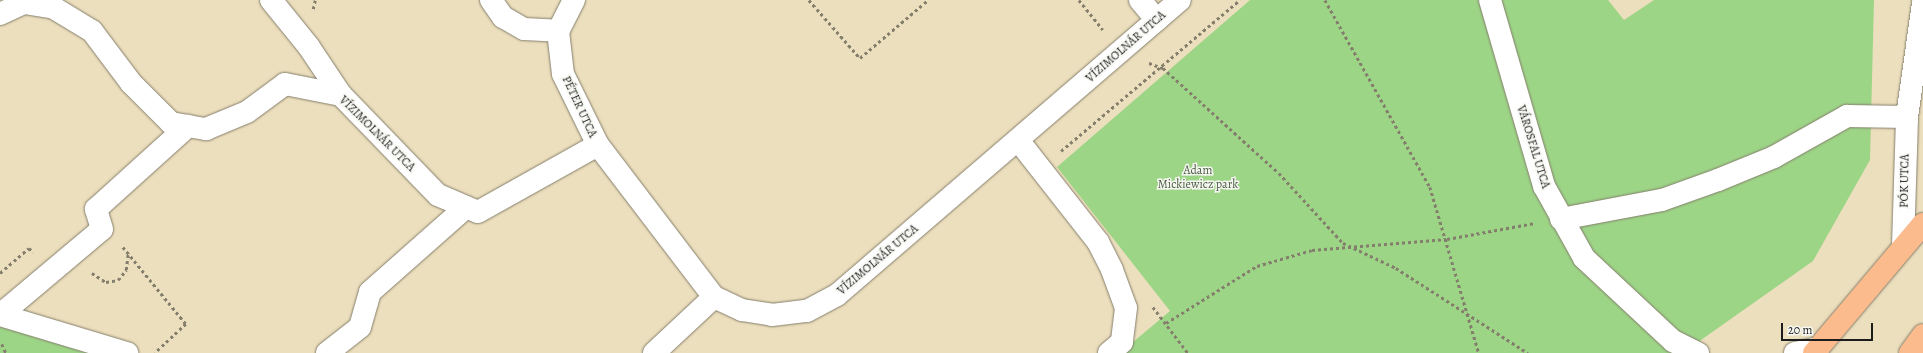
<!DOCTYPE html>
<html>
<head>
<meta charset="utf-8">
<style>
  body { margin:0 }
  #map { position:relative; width:1923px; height:353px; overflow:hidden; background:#ecdfbd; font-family:Alegreya,serif }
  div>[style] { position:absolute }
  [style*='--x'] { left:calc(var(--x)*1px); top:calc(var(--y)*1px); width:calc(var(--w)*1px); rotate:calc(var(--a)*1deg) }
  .green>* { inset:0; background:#9dd587 }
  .path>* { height:2.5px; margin-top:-1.25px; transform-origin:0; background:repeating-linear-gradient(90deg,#847e6c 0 3px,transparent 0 6px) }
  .roads { filter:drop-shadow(0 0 1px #847e6c) drop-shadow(0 0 1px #847e6c) }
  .minor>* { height:22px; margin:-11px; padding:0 11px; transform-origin:11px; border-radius:11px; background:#fff }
  .major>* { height:22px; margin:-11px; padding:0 11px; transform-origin:11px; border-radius:11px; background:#fbbb8d }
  span { translate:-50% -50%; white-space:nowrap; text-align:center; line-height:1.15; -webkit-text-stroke:3px #f6f6f2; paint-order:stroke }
  .street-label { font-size:12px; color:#1c1c1c }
  .park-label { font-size:12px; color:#495d41 }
  .scale { position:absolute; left:1781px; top:323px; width:92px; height:18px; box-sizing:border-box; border:2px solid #1c1c1c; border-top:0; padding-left:5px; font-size:12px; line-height:14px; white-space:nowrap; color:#1c1c1c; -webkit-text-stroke:3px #f6f6f2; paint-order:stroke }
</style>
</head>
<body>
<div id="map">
  <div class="green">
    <div style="clip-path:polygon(1250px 0,1608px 0,1624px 20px,1654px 0,1874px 0,1870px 160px,1813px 261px,1701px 340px,1688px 353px,1120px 353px,1170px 311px,1057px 167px)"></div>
    <div style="clip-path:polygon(0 318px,119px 353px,0 353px)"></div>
  </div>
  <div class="path">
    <div style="--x:809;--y:0;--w:77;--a:48.7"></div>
    <div style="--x:860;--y:58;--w:89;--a:-40.5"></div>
    <div style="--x:1079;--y:0;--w:38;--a:51"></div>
    <div style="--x:1325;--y:0;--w:214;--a:60.7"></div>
    <div style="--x:1430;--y:187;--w:173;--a:73.6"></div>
    <div style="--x:313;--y:9;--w:9;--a:-77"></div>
    <div style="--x:1149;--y:63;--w:15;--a:20"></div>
    <div style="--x:1163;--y:68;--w:156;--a:42.2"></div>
    <div style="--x:1279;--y:173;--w:95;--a:47.6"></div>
    <div style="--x:1343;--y:243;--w:59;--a:25.3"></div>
    <div style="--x:1396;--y:268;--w:157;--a:32.8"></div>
    <div style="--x:1061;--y:151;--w:234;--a:-40.2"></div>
    <div style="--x:123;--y:247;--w:99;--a:50.7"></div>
    <div style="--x:186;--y:324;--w:42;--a:136.9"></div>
    <div style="--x:0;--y:273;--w:38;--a:-41"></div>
    <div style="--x:29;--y:248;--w:6;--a:45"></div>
    <div style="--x:92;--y:273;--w:17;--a:33"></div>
    <div style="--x:106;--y:282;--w:12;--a:-9"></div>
    <div style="--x:118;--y:280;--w:13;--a:-51"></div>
    <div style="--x:126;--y:270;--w:16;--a:-83"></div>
    <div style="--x:1153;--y:307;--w:58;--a:52.7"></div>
    <div style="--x:1166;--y:323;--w:107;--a:-32.1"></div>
    <div style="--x:1257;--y:266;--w:57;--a:-16.2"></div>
    <div style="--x:1312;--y:250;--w:135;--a:-4.7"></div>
    <div style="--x:1447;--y:239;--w:89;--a:-10.3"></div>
    <div style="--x:2;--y:344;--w:10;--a:66"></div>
  </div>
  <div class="roads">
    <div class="minor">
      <div style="--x:271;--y:0;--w:60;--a:51"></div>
      <div style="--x:309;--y:47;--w:58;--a:56.3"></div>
      <div style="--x:491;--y:0;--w:21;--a:55"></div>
      <div style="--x:503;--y:17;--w:24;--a:30"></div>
      <div style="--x:524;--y:29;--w:34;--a:3"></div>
      <div style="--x:574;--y:0;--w:35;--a:117"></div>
      <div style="--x:558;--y:31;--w:43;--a:83.4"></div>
      <div style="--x:563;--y:74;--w:79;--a:63.8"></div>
      <div style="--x:1140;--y:0;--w:26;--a:50"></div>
      <div style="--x:1490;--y:0;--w:194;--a:73.8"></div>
      <div style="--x:1544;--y:186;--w:82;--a:60.9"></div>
      <div style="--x:1584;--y:258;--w:122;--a:43"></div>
      <div style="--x:1673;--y:341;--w:28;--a:26"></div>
      <div style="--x:0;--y:14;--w:26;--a:-25"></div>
      <div style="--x:24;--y:3;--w:30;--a:9"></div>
      <div style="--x:54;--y:8;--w:44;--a:31.2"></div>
      <div style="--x:92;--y:31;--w:65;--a:53.1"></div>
      <div style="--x:131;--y:83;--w:57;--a:45"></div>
      <div style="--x:171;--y:123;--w:36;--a:10"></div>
      <div style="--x:206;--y:129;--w:44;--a:-22.5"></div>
      <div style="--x:247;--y:112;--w:47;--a:-36.4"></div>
      <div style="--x:285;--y:84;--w:57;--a:11.1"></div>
      <div style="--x:341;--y:95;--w:139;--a:45.9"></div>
      <div style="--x:438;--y:195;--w:43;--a:23"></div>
      <div style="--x:478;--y:212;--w:137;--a:-29.2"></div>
      <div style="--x:598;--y:145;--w:191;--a:52.7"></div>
      <div style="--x:714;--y:297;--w:31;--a:25"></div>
      <div style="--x:742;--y:310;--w:30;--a:9"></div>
      <div style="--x:772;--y:315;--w:35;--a:-7"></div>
      <div style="--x:807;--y:311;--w:34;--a:-28"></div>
      <div style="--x:837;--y:295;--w:452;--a:-40.7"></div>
      <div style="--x:1018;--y:140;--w:130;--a:51.9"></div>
      <div style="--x:1098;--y:242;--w:31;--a:63"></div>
      <div style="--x:1112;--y:270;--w:40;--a:69.8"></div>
      <div style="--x:1126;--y:308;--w:34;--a:97"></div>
      <div style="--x:1122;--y:342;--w:17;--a:140"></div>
      <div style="--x:1561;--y:219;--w:103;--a:-10.7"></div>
      <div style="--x:1662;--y:200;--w:59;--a:-19.7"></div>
      <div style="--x:1718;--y:180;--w:61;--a:-22.3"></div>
      <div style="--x:1774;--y:157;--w:84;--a:-29.3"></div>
      <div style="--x:1847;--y:116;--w:60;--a:1"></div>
      <div style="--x:1903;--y:246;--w:129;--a:-88.2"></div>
      <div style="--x:1907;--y:117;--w:115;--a:-82"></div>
      <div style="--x:0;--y:315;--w:133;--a:-40.1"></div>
      <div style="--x:102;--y:229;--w:21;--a:-107"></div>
      <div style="--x:96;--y:209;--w:124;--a:-42.1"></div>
      <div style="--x:0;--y:315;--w:133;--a:16.7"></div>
      <div style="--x:327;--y:353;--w:42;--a:-38.2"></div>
      <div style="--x:360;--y:327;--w:36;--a:-74"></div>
      <div style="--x:370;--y:292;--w:128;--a:-41.5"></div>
      <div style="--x:654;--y:353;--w:82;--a:-43"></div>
      <div style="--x:1795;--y:353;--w:24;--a:-12"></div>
    </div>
    <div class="major">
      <div style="--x:1814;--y:353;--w:169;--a:-49.8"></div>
      <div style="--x:1910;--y:353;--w:22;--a:-54"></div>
    </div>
  </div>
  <div class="street-label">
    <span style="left:1126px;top:47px;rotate:-41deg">VÍZIMOLNÁR UTCA</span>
    <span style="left:579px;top:107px;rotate:65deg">PÉTER UTCA</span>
    <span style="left:377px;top:134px;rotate:45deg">VÍZIMOLNÁR UTCA</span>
    <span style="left:1533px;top:147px;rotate:73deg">VÁROSFAL UTCA</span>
    <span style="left:1905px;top:181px;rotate:-89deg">PÓK UTCA</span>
    <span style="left:878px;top:260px;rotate:-40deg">VÍZIMOLNÁR UTCA</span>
  </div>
  <div class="park-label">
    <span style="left:1198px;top:178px">Adam<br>Mickiewicz park</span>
  </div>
  <div class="scale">20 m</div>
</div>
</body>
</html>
